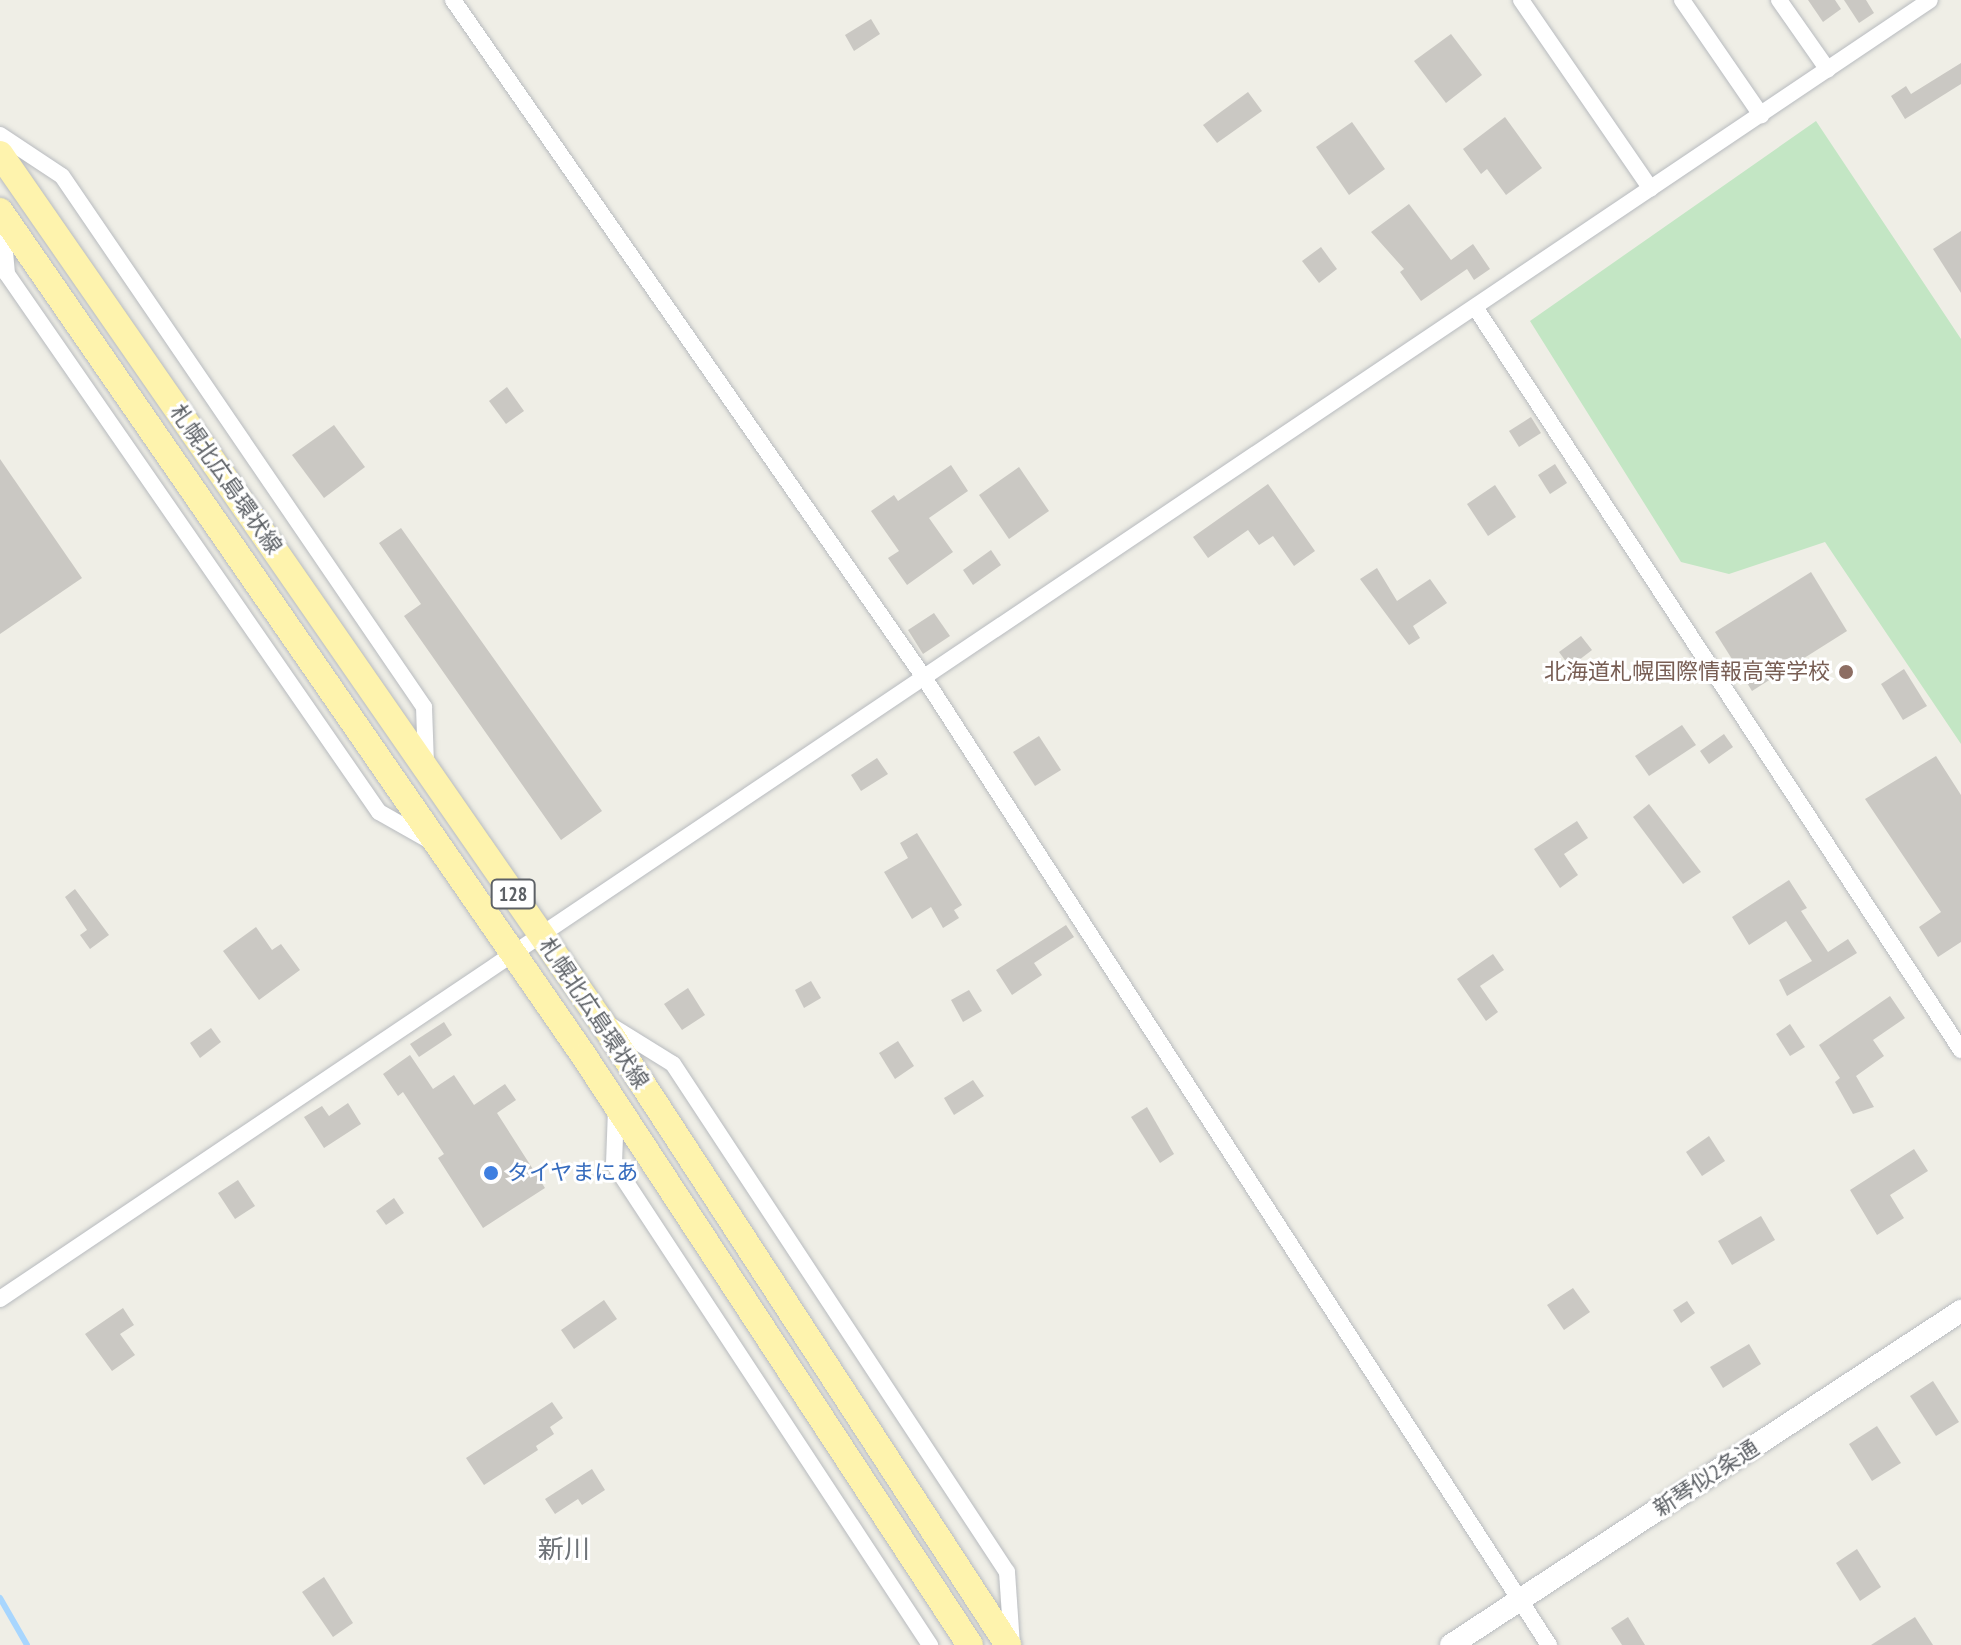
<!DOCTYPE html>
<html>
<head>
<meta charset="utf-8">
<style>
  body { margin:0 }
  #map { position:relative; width:1961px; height:1645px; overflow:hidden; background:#efeee6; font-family:"PT Sans Narrow","Noto Sans JP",sans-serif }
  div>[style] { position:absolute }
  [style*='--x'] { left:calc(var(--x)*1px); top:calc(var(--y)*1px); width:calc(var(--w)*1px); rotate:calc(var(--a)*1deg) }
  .green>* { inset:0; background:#c3e6c4 }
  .stream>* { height:6px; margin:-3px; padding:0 3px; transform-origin:3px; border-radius:3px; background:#a8d6fe }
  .building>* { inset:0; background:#cac8c3 }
  .roads { filter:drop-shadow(0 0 2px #b8bbbf) drop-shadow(0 0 2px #b8bbbf) }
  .minor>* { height:16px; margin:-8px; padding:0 8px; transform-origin:8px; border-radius:8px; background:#fff }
  .tertiary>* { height:22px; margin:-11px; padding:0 11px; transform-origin:11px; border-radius:11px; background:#fff }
  .primary>* { height:26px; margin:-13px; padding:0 13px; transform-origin:13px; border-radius:13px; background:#fef3ad }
  .dots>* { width:22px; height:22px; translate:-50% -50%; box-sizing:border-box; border:4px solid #fff; border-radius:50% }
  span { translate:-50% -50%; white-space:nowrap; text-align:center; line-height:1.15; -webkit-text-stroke:6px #fff; paint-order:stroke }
  .shield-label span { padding:2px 6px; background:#fff; border:2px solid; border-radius:6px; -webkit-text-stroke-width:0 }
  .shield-label { font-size:20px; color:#5d6166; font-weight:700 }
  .street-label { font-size:22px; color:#5d6166 }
  .education-label { font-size:22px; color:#785e54 }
  .right { translate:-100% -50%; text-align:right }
  .shop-label { font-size:22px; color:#366cbe }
  .left { translate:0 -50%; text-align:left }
  .quarter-label { font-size:26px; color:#6e7378 }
</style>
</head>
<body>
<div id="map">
  <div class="green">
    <div style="clip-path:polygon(1816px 121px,1961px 339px,1961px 744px,1825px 542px,1729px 574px,1681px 562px,1530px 321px)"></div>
  </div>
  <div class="stream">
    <div style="--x:0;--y:1598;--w:54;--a:60.1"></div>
  </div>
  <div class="building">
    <div style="clip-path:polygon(1808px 0,1835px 0,1841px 9px,1823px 22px)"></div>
    <div style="clip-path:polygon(1844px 0,1866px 0,1874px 13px,1859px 23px)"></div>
    <div style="clip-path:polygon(871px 19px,880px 34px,854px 51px,845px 35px)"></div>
    <div style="clip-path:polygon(1451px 34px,1482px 75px,1446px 103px,1414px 61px)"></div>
    <div style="clip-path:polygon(1961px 63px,1961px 84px,1905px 119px,1891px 96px,1906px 86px,1911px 94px)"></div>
    <div style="clip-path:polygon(1248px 92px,1262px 111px,1217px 143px,1203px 125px)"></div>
    <div style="clip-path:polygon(1505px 117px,1542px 168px,1506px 195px,1487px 169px,1481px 174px,1463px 149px)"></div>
    <div style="clip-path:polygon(1352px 122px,1385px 169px,1349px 195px,1316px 147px)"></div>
    <div style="clip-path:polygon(1409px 204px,1451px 260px,1473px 244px,1490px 269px,1474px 280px,1467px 269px,1421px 301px,1400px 272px,1404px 269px,1371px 232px)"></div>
    <div style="clip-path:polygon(1961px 231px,1961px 293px,1933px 249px)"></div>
    <div style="clip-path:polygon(1321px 247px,1337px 269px,1319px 283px,1302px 261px)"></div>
    <div style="clip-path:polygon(507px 387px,524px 411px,506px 424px,489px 401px)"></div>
    <div style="clip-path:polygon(1531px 417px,1541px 433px,1519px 447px,1509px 431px)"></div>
    <div style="clip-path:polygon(334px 425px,365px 467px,324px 498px,292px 455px)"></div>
    <div style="clip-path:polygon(0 459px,82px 578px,0 634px)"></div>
    <div style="clip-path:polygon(1555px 464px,1567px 483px,1550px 494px,1538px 475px)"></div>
    <div style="clip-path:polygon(951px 465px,968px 491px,929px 518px,953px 552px,907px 585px,888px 558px,899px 551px,871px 511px,894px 495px,898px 501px)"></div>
    <div style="clip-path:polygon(1019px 467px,1049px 511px,1009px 539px,979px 495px)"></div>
    <div style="clip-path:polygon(1268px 484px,1315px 551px,1294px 566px,1273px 536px,1259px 545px,1248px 530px,1208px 558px,1193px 537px)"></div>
    <div style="clip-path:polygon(1495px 485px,1516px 517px,1488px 536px,1467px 504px)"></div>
    <div style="clip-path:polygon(401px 528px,602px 811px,561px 840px,404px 616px,421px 604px,379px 543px)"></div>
    <div style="clip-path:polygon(991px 550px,1001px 565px,973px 585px,963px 570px)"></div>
    <div style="clip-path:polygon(1377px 568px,1397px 601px,1430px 579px,1447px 603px,1413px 626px,1420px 638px,1409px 645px,1360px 579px)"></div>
    <div style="clip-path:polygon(1811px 572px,1847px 631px,1752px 691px,1715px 632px)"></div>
    <div style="clip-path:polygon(934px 613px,950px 636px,923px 654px,908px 630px)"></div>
    <div style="clip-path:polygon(1581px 636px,1592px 650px,1570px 667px,1559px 652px)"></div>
    <div style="clip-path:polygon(1904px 669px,1927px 706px,1903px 720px,1881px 684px)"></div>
    <div style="clip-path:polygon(1682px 725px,1696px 745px,1649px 776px,1635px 756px)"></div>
    <div style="clip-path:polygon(1724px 734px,1733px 747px,1709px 764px,1700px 751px)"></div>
    <div style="clip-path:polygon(1039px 736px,1061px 770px,1035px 786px,1013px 752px)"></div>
    <div style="clip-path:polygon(1936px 756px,1961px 795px,1961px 942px,1938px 957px,1919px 927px,1941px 912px,1865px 799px)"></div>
    <div style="clip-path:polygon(877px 758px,888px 774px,861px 791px,851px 775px)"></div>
    <div style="clip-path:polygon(1649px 804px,1701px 872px,1683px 884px,1633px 817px)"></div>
    <div style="clip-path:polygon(1577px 821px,1588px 838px,1564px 854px,1578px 875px,1560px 888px,1534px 849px)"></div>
    <div style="clip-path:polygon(917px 833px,962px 905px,954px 910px,959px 918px,943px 928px,931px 907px,912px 919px,884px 872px,908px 858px,900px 843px)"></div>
    <div style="clip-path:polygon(1789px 880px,1807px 908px,1801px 911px,1828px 952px,1848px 939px,1857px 953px,1787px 996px,1779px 980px,1812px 961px,1786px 921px,1749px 945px,1732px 917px)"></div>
    <div style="clip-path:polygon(75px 889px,109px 935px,90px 949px,80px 935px,87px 930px,65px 897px)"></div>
    <div style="clip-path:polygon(1066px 925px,1074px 937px,1034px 963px,1042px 975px,1012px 995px,996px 970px)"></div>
    <div style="clip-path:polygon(256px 927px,272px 950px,281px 944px,300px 970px,259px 1000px,223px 951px)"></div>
    <div style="clip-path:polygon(1493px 954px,1504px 970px,1480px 986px,1498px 1012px,1486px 1021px,1457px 979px)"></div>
    <div style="clip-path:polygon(811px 981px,821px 998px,804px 1008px,795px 990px)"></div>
    <div style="clip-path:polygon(688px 988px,705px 1015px,682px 1030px,664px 1004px)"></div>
    <div style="clip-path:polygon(969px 990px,982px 1011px,963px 1022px,951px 1000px)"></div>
    <div style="clip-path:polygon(1890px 996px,1905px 1018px,1873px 1040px,1884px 1056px,1856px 1076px,1874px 1107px,1853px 1114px,1835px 1082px,1840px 1078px,1819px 1045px)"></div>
    <div style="clip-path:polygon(444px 1022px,452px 1035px,419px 1057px,410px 1044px)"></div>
    <div style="clip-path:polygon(1790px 1024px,1805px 1047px,1790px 1056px,1776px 1034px)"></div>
    <div style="clip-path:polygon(211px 1028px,221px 1042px,200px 1058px,190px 1043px)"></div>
    <div style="clip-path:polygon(898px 1041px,914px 1066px,895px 1079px,879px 1053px)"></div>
    <div style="clip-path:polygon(410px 1055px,433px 1089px,454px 1075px,474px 1105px,505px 1084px,516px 1100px,497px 1113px,545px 1188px,483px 1228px,438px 1158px,444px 1154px,403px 1092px,398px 1096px,383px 1074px)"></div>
    <div style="clip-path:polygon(973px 1080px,984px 1096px,954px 1115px,944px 1098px)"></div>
    <div style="clip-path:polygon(348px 1103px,361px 1124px,324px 1148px,304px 1117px,322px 1106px,329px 1116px)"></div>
    <div style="clip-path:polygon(1147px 1107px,1174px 1154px,1160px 1163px,1131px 1117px)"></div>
    <div style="clip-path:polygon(1709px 1136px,1725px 1161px,1702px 1176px,1686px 1152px)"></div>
    <div style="clip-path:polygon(1914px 1149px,1928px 1171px,1890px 1195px,1904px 1218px,1877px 1235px,1850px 1190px)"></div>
    <div style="clip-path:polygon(238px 1180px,255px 1206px,235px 1219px,218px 1193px)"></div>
    <div style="clip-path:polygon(394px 1198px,404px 1213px,386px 1225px,376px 1211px)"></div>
    <div style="clip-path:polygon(1761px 1216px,1775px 1240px,1732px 1265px,1718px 1241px)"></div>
    <div style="clip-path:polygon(1573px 1288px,1590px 1312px,1564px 1330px,1547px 1305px)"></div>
    <div style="clip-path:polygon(604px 1300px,617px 1319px,574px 1349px,561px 1330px)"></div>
    <div style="clip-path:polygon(1687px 1301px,1695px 1313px,1681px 1323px,1673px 1310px)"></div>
    <div style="clip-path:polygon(123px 1308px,134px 1325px,120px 1334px,135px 1355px,112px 1371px,85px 1334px)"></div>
    <div style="clip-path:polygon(1749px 1344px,1761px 1364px,1723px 1388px,1710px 1367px)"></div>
    <div style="clip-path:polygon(1933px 1381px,1959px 1422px,1936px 1436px,1910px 1396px)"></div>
    <div style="clip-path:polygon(552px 1402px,563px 1418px,550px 1427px,554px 1434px,536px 1446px,538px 1450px,484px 1485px,466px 1458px)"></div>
    <div style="clip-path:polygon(1877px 1426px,1901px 1463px,1872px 1481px,1849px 1444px)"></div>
    <div style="clip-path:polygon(592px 1469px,605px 1490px,582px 1505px,578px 1499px,555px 1514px,545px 1499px)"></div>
    <div style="clip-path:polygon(1857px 1549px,1881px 1587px,1860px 1601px,1836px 1563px)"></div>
    <div style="clip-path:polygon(324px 1577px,353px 1623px,333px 1637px,302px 1592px)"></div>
    <div style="clip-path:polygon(1628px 1617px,1645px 1645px,1622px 1645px,1611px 1628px)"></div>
    <div style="clip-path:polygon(1915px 1617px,1933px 1645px,1871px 1645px)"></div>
  </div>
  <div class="roads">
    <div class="minor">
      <div style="--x:453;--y:0;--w:823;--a:55.19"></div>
      <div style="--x:923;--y:676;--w:1154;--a:57.14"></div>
      <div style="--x:1521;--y:0;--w:229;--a:55.5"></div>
      <div style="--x:1682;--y:0;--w:140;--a:55.5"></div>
      <div style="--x:1779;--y:0;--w:85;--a:55"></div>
      <div style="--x:0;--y:135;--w:74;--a:33.5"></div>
      <div style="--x:62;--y:176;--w:643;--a:55.72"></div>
      <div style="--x:424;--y:707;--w:57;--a:88"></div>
      <div style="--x:2;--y:219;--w:55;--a:84.8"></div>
      <div style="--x:7;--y:274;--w:654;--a:55.34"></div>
      <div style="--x:379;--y:812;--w:59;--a:29.6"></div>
      <div style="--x:1475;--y:307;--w:888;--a:56.81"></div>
      <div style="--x:610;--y:1025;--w:74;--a:31.8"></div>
      <div style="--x:673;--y:1064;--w:608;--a:56.68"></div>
      <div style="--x:1007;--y:1572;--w:73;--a:86.1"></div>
      <div style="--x:616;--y:1109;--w:55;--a:92.1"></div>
      <div style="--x:614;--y:1164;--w:576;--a:56.7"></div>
      <div style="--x:0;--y:1299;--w:2326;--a:-33.94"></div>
    </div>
    <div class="tertiary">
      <div style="--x:1451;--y:1645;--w:610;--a:-33.22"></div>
    </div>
    <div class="primary">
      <div style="--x:0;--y:154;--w:1074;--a:55.27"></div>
      <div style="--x:612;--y:1037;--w:726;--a:56.92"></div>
      <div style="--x:0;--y:211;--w:1027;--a:55.35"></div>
      <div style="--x:584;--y:1056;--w:704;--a:56.76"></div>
    </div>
  </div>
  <div class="dots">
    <div style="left:1846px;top:672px;background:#8d6e63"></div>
    <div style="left:491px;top:1173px;background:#3f7fe0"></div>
  </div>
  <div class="shield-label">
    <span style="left:513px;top:894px">128</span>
  </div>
  <div class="street-label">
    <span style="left:226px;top:479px;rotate:55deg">札幌北広島環状線</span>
    <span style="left:594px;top:1013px;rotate:56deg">札幌北広島環状線</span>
    <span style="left:1706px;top:1478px;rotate:-33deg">新琴似2条通</span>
  </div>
  <div class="education-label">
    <span class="right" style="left:1830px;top:672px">北海道札幌国際情報高等学校</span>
  </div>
  <div class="shop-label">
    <span class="left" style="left:507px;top:1173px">タイヤまにあ</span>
  </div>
  <div class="quarter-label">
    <span style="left:564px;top:1549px">新川</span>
  </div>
</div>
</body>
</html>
